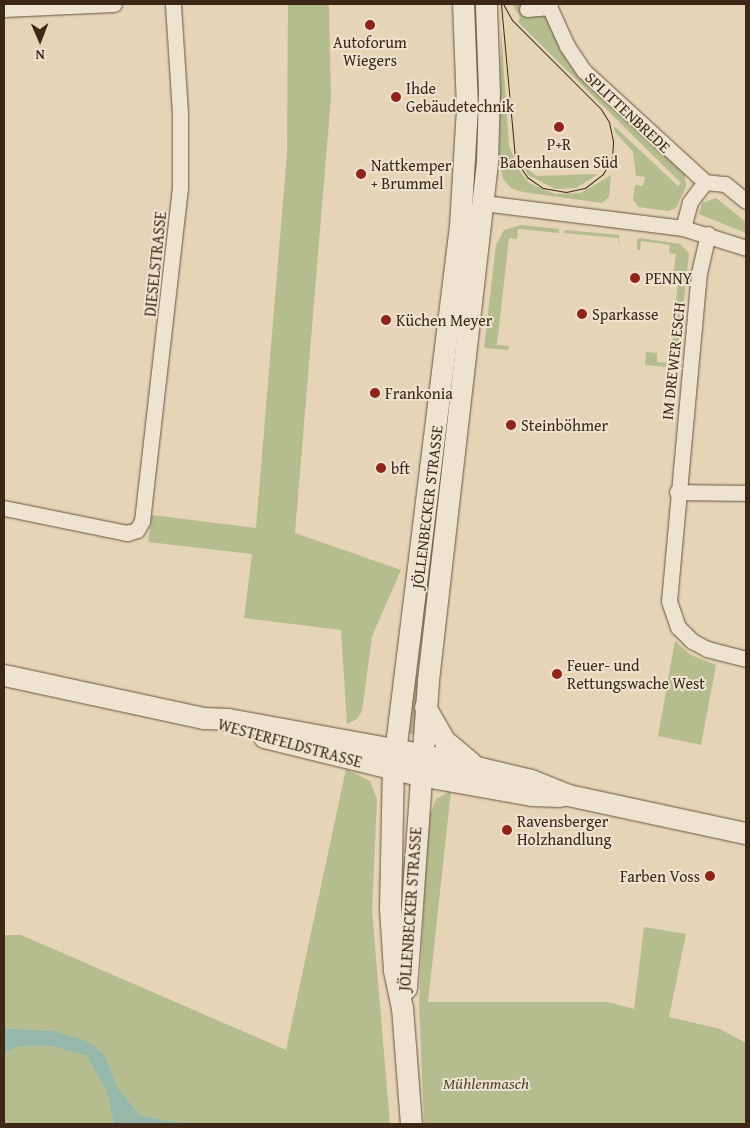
<!DOCTYPE html>
<html>
<head>
<meta charset="utf-8">
<style>
  body { margin:0 }
  #map { position:relative; width:750px; height:1128px; overflow:hidden; background:#e5d4b6; font-family:"Gentium Book Plus",serif }
  div>[style] { position:absolute }
  [style*='--x'] { left:calc(var(--x)*1px); top:calc(var(--y)*1px); width:calc(var(--w)*1px); rotate:calc(var(--a)*1deg) }
  .green>* { inset:0; background:#b5bc8d }
  .water>* { inset:0; background:#96b8aa }
  .roads { filter:drop-shadow(0 0 1px #67533f) drop-shadow(0 0 1px #67533f) }
  .street>* { height:15px; margin:-7.5px; padding:0 7.5px; transform-origin:7.5px; border-radius:7.5px; background:#eee3d0 }
  .secondary>* { height:21px; margin:-10.5px; padding:0 10.5px; transform-origin:10.5px; border-radius:10.5px; background:#eee3d0 }
  .tram>* { height:1px; margin:-0.5px; padding:0 0.5px; transform-origin:0.5px; border-radius:0.5px; background:#3d2817 }
  .dots>* { width:14px; height:14px; translate:-50% -50%; box-sizing:border-box; border:2px solid #eee3d0; border-radius:50% }
  span { translate:-50% -50%; white-space:nowrap; text-align:center; line-height:1.15; -webkit-text-stroke:4px #eee3d0; paint-order:stroke }
  .poi-label { font-size:16px; color:#3d2817 }
  .left { translate:0 -50%; text-align:left }
  .right { translate:-100% -50%; text-align:right }
  .street-label { font-size:16px; color:#3d2817 }
  .park-label { font-size:16px; color:#55462f; font-style:italic }
  .frame { position:absolute; inset:0; border:5px solid #3d2817; pointer-events:none }
  .north { position:absolute; left:15px; top:15px; width:50px; height:50px; -webkit-text-stroke:4px #eee3d0; paint-order:stroke; rotate:179deg; font-size:14px; font-weight:700; line-height:20px; text-align:center; color:#3d2817 }
  .north::after { content:''; display:block; margin:auto; width:18px; height:22px; background:#3d2817; clip-path:polygon(50% 0,100% 100%,50% 72%,0 100%) }
</style>
</head>
<body>
<div id="map">
  <div class="green">
    <div style="clip-path:polygon(288px 4px,329px 4px,331px 97px,295px 533px,401px 570px,372px 636px,362px 711px,357px 719px,347px 724px,341px 630px,244px 618px,252px 554px,148px 542px,152px 515px,256px 528px,287px 154px)"></div>
    <div style="clip-path:polygon(512px 4px,529px 4px,521px 5px,522px 16px,544px 14px,569px 64px,685px 174px,686px 187px,676px 208px,668px 211px,638px 207px,633px 199px,635px 185px,643px 186px,645px 177px,636px 176px,633px 152px,615px 132px,614px 126px,678px 186px,681px 183px,518px 22px,520px 17px)"></div>
    <div style="clip-path:polygon(501px 30px,509px 145px,518px 169px,529px 183px,555px 194px,581px 193px,611px 175px,609px 197px,602px 203px,523px 192px,511px 188px,503px 179px,499px 160px)"></div>
    <div style="clip-path:polygon(515px 149px,526px 168px,537px 176px,598px 174px,576px 188px,555px 189px,528px 175px)"></div>
    <div style="clip-path:polygon(716px 198px,746px 222px,746px 233px,699px 214px,702px 203px)"></div>
    <div style="clip-path:polygon(521px 225px,559px 229px,559px 233px,518px 229px,517px 239px,509px 238px,497px 345px,509px 346px,508px 350px,484px 348px,496px 245px,504px 230px)"></div>
    <div style="clip-path:polygon(565px 230px,619px 235px,619px 247px,618px 238px,564px 233px)"></div>
    <div style="clip-path:polygon(640px 238px,680px 244px,689px 253px,677px 368px,645px 365px,646px 352px,657px 353px,657px 362px,670px 363px,679px 272px,674px 271px,676px 254px,669px 253px,670px 245px,641px 241px,640px 250px,637px 250px,637px 240px)"></div>
    <div style="clip-path:polygon(675px 641px,691px 655px,716px 665px,701px 745px,658px 736px)"></div>
    <div style="clip-path:polygon(415px 675px,421px 675px,415px 734px,408px 734px)"></div>
    <div style="clip-path:polygon(346px 769px,370px 781px,377px 799px,372px 911px,390px 1124px,192px 1124px,141px 1116px,118px 1088px,105px 1056px,54px 1031px,4px 1028px,4px 935px,21px 935px,286px 1050px)"></div>
    <div style="clip-path:polygon(451px 791px,428px 1002px,607px 1002px,634px 1009px,644px 927px,686px 934px,669px 1017px,720px 1029px,746px 1043px,746px 1124px,424px 1124px,419px 1003px,428px 820px,436px 799px)"></div>
    <div style="clip-path:polygon(51px 1046px,87px 1056px,106px 1091px,114px 1124px,4px 1124px,4px 1054px,16px 1047px)"></div>
  </div>
  <div class="water">
    <div style="clip-path:polygon(4px 1028px,54px 1031px,91px 1043px,105px 1056px,118px 1088px,141px 1116px,192px 1124px,114px 1124px,106px 1091px,87px 1056px,51px 1046px,16px 1047px,4px 1054px)"></div>
  </div>
  <div class="roads">
    <div class="street">
      <div style="--x:548;--y:4;--w:46;--a:65.7"></div>
      <div style="--x:567;--y:46;--w:30;--a:56"></div>
      <div style="--x:584;--y:71;--w:164;--a:42.5"></div>
      <div style="--x:705;--y:182;--w:25;--a:127"></div>
      <div style="--x:690;--y:202;--w:27;--a:105"></div>
      <div style="--x:4;--y:9;--w:110;--a:-2.6"></div>
      <div style="--x:527;--y:9;--w:23;--a:-5"></div>
      <div style="--x:705;--y:182;--w:20;--a:6"></div>
      <div style="--x:725;--y:184;--w:27;--a:39"></div>
      <div style="--x:483;--y:203;--w:202;--a:7.1"></div>
      <div style="--x:683;--y:228;--w:66;--a:17.6"></div>
      <div style="--x:708;--y:234;--w:39;--a:103"></div>
      <div style="--x:699;--y:272;--w:330;--a:95.2"></div>
      <div style="--x:669;--y:601;--w:28;--a:71"></div>
      <div style="--x:678;--y:627;--w:20;--a:45"></div>
      <div style="--x:692;--y:641;--w:17;--a:28"></div>
      <div style="--x:707;--y:649;--w:40;--a:14.4"></div>
      <div style="--x:677;--y:492;--w:69;--a:0.8"></div>
      <div style="--x:4;--y:508;--w:126;--a:11.5"></div>
      <div style="--x:127;--y:533;--w:10;--a:-17"></div>
      <div style="--x:137;--y:530;--w:10;--a:-61"></div>
      <div style="--x:142;--y:521;--w:335;--a:-83.5"></div>
      <div style="--x:180;--y:188;--w:75;--a:-90"></div>
      <div style="--x:180;--y:113;--w:109;--a:-93.7"></div>
    </div>
    <div class="secondary">
      <div style="--x:4;--y:675;--w:204;--a:12.2"></div>
      <div style="--x:203;--y:718;--w:25;--a:2"></div>
      <div style="--x:228;--y:719;--w:196;--a:10.3"></div>
      <div style="--x:421;--y:754;--w:113;--a:13.3"></div>
      <div style="--x:531;--y:780;--w:40;--a:22"></div>
      <div style="--x:568;--y:795;--w:182;--a:12.1"></div>
      <div style="--x:425;--y:707;--w:39;--a:60"></div>
      <div style="--x:445;--y:741;--w:34;--a:40"></div>
      <div style="--x:264;--y:737;--w:160;--a:13.8"></div>
      <div style="--x:419;--y:775;--w:114;--a:10.1"></div>
      <div style="--x:531;--y:795;--w:29;--a:2"></div>
      <div style="--x:406;--y:988;--w:309;--a:-85.9"></div>
      <div style="--x:428;--y:680;--w:521;--a:-83.5"></div>
      <div style="--x:487;--y:162;--w:70;--a:-88.4"></div>
      <div style="--x:489;--y:92;--w:88;--a:-92"></div>
      <div style="--x:411;--y:1124;--w:116;--a:-94.4"></div>
      <div style="--x:402;--y:1008;--w:39;--a:-102"></div>
      <div style="--x:394;--y:970;--w:62;--a:-93.7"></div>
      <div style="--x:390;--y:908;--w:139;--a:-88.8"></div>
      <div style="--x:393;--y:769;--w:547;--a:-82.97"></div>
      <div style="--x:460;--y:226;--w:119;--a:-86.6"></div>
      <div style="--x:467;--y:107;--w:103;--a:-92.2"></div>
    </div>
  </div>
  <div class="tram">
    <div style="--x:501;--y:4;--w:156;--a:84.8"></div>
    <div style="--x:515;--y:159;--w:22;--a:56"></div>
    <div style="--x:527;--y:177;--w:19;--a:35"></div>
    <div style="--x:543;--y:188;--w:23;--a:10"></div>
    <div style="--x:566;--y:192;--w:19;--a:-12"></div>
    <div style="--x:585;--y:188;--w:23;--a:-38"></div>
    <div style="--x:603;--y:174;--w:19;--a:-62"></div>
    <div style="--x:612;--y:157;--w:16;--a:-86"></div>
    <div style="--x:613;--y:141;--w:19;--a:-102"></div>
    <div style="--x:609;--y:122;--w:15;--a:-122"></div>
    <div style="--x:601;--y:109;--w:126;--a:-135"></div>
    <div style="--x:512;--y:20;--w:18;--a:-119"></div>
  </div>
  <div class="dots">
    <div style="left:370px;top:25px;background:#8f2418"></div>
    <div style="left:396px;top:97px;background:#8f2418"></div>
    <div style="left:559px;top:127px;background:#8f2418"></div>
    <div style="left:361px;top:174px;background:#8f2418"></div>
    <div style="left:635px;top:278px;background:#8f2418"></div>
    <div style="left:582px;top:314px;background:#8f2418"></div>
    <div style="left:386px;top:320px;background:#8f2418"></div>
    <div style="left:375px;top:393px;background:#8f2418"></div>
    <div style="left:511px;top:425px;background:#8f2418"></div>
    <div style="left:381px;top:468px;background:#8f2418"></div>
    <div style="left:557px;top:674px;background:#8f2418"></div>
    <div style="left:507px;top:830px;background:#8f2418"></div>
    <div style="left:710px;top:876px;background:#8f2418"></div>
  </div>
  <div class="poi-label">
    <span style="left:370px;top:51px">Autoforum<br>Wiegers</span>
    <span class="left" style="left:406px;top:97px">Ihde<br>Gebäudetechnik</span>
    <span style="left:559px;top:153px">P+R<br>Babenhausen Süd</span>
    <span class="left" style="left:371px;top:174px">Nattkemper<br>+ Brummel</span>
    <span class="left" style="left:645px;top:278px">PENNY</span>
    <span class="left" style="left:592px;top:314px">Sparkasse</span>
    <span class="left" style="left:396px;top:320px">Küchen Meyer</span>
    <span class="left" style="left:385px;top:393px">Frankonia</span>
    <span class="left" style="left:521px;top:425px">Steinböhmer</span>
    <span class="left" style="left:391px;top:468px">bft</span>
    <span class="left" style="left:567px;top:674px">Feuer- und<br>Rettungswache West</span>
    <span class="left" style="left:517px;top:830px">Ravensberger<br>Holzhandlung</span>
    <span class="right" style="left:700px;top:876px">Farben Voss</span>
  </div>
  <div class="street-label">
    <span style="left:628px;top:112px;rotate:43deg">SPLITTENBREDE</span>
    <span style="left:155px;top:264px;rotate:-84deg">DIESELSTRASSE</span>
    <span style="left:673px;top:361px;rotate:-84deg">IM DREWER ESCH</span>
    <span style="left:427px;top:507px;rotate:-83deg">JÖLLENBECKER STRASSE</span>
    <span style="left:290px;top:743px;rotate:15deg">WESTERFELDSTRASSE</span>
    <span style="left:410px;top:909px;rotate:-86deg">JÖLLENBECKER STRASSE</span>
  </div>
  <div class="park-label">
    <span style="left:486px;top:1083px">Mühlenmasch</span>
  </div>
  <div class="frame"></div>
  <div class="north">N</div>
</div>
</body>
</html>
